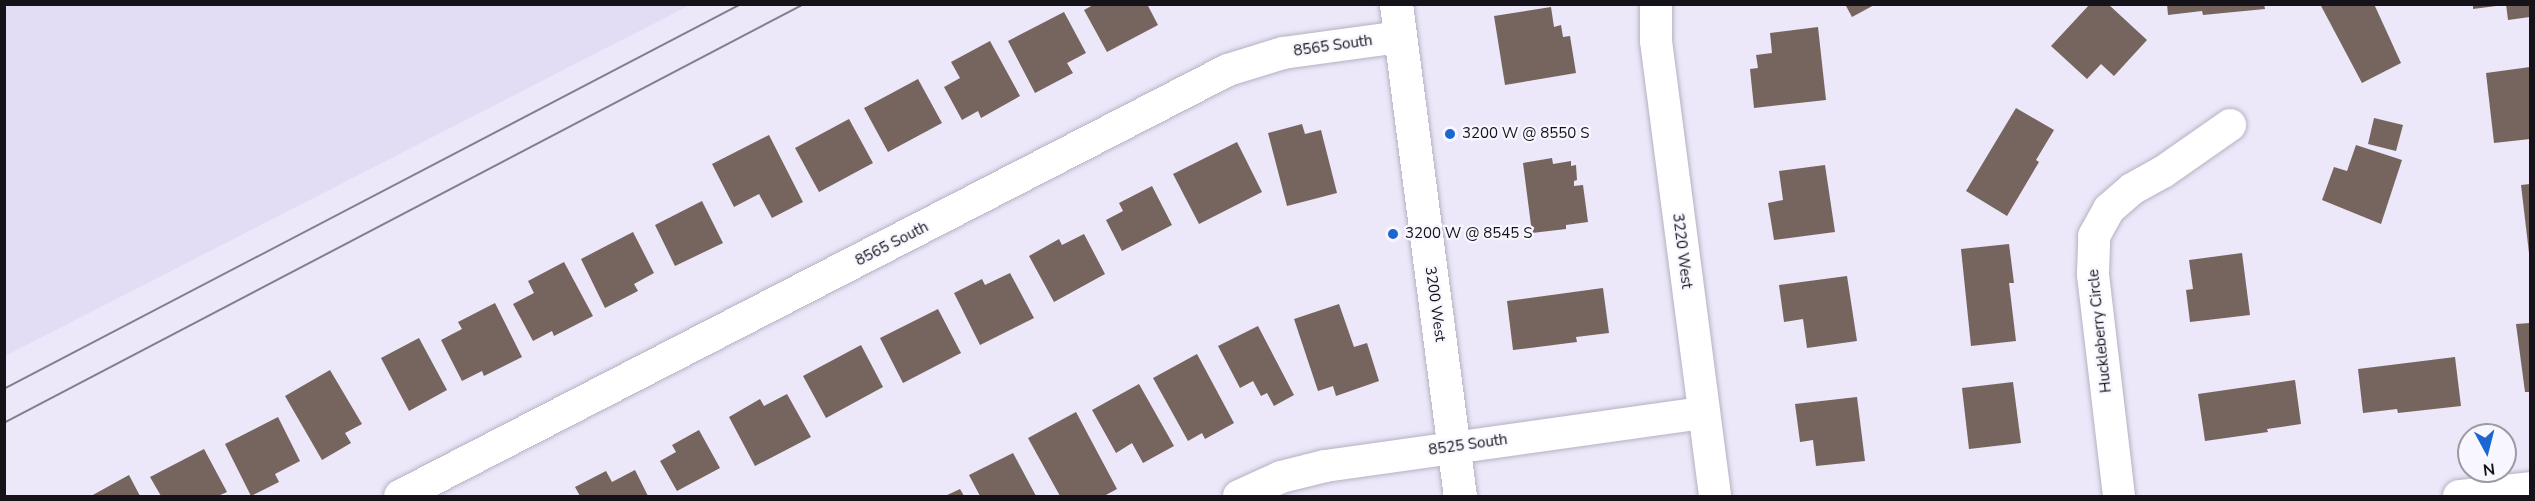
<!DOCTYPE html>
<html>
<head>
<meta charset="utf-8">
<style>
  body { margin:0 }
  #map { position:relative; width:2535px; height:501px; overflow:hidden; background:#ece7f9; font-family:"Nunito Sans",sans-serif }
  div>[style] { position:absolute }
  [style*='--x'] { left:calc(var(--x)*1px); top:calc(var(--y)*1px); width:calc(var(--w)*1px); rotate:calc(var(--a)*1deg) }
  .built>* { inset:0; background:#e2dcf5 }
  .building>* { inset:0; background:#76655f }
  .roads { filter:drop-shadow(0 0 2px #b5b1c2) drop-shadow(0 0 2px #b5b1c2) }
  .street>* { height:32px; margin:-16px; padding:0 16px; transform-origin:16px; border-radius:16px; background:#fff }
  .secondary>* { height:33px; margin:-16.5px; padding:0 16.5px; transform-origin:16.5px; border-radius:16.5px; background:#fff }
  .tram>* { height:1.5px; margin:-0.75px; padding:0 0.75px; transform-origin:0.75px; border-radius:0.75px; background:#827e8a }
  .dots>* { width:16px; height:16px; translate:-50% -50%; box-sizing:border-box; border:3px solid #f8f6fe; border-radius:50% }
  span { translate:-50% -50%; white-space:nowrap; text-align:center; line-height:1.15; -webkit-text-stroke:4.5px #f8f6fe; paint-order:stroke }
  .street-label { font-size:15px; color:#151319 }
  .poi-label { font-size:15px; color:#151319 }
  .left { translate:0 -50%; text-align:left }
  .frame { position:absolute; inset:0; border:6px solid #151319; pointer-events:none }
  .north { position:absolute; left:2457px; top:423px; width:60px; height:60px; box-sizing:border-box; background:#f8f6fe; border:2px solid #9d9ba2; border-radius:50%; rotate:173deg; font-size:16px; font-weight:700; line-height:24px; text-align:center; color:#151319 }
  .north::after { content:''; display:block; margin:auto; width:21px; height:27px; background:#1c66d1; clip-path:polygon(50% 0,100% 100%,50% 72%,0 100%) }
</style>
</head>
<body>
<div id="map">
  <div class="built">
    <div style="clip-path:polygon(5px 4px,690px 4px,690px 5px,5px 356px)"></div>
  </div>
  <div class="building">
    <div style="clip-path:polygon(1095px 4px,1147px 4px,1158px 25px,1107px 52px,1084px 10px)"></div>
    <div style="clip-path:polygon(1845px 4px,1876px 4px,1852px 17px)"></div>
    <div style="clip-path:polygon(2090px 4px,2108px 4px,2147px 40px,2114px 76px,2101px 64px,2087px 79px,2051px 46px)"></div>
    <div style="clip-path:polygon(2167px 4px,2264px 4px,2265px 9px,2203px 15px,2202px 11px,2168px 15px)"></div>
    <div style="clip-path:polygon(2320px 4px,2374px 4px,2401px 63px,2362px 83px)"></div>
    <div style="clip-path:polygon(2473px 4px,2496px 4px,2496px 6px,2473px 9px)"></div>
    <div style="clip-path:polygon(2506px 4px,2530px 4px,2530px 17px,2508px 20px)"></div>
    <div style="clip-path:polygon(1551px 7px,1554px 27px,1561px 25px,1563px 37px,1570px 36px,1576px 73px,1505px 85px,1494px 16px)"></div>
    <div style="clip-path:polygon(1064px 12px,1086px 53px,1067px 63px,1073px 73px,1035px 93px,1008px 41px)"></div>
    <div style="clip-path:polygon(1818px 27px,1826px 100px,1754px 108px,1750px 69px,1758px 68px,1756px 55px,1772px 53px,1770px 33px)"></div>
    <div style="clip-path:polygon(990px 41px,1020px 96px,981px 118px,978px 111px,962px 120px,944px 87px,960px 78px,951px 62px)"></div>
    <div style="clip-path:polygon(2530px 67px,2530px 139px,2494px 143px,2486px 73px)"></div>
    <div style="clip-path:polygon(918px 79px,942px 123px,888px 152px,864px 108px)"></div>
    <div style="clip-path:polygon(2016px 108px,2054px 130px,2036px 160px,2039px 162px,2007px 216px,1966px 191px)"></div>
    <div style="clip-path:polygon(2374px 118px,2403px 125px,2396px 151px,2368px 144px)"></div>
    <div style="clip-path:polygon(849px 119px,873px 163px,819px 192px,795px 148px)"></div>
    <div style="clip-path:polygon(1302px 124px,1305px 134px,1321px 130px,1337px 193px,1287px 206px,1268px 133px)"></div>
    <div style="clip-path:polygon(769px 135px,803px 202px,772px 218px,759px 194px,734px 207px,712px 164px)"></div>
    <div style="clip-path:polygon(1237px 142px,1262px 192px,1199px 224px,1173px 174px)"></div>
    <div style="clip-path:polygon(2356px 145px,2402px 160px,2381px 224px,2322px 200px,2334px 167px,2347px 171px)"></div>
    <div style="clip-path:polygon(1552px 158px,1553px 164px,1571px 161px,1571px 166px,1576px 165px,1577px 180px,1574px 181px,1574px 186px,1583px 185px,1588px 222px,1566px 225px,1566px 229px,1532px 233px,1523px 163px)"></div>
    <div style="clip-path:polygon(1825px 165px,1835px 232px,1774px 240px,1768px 203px,1783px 200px,1779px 171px)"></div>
    <div style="clip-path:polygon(2530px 184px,2530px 253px,2529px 253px,2521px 185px)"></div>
    <div style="clip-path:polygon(1152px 186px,1172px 225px,1122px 251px,1106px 220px,1123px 211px,1119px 203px)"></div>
    <div style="clip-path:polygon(702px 201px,723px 243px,675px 266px,655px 225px)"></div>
    <div style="clip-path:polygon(633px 232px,654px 273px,634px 284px,638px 291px,605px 308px,581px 259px)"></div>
    <div style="clip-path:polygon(1084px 234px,1105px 274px,1054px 302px,1029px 256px,1059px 239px,1062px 245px)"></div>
    <div style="clip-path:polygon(2009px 244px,2014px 283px,2009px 283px,2016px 341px,1971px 346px,1961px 249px)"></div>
    <div style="clip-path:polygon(2242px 253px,2250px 315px,2190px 322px,2186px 290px,2193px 289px,2189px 260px)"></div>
    <div style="clip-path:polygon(564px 262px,593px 316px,554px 336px,552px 331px,533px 341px,513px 304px,534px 293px,528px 281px)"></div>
    <div style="clip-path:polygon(1010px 273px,1034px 318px,980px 345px,954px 293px,982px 279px,985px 285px)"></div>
    <div style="clip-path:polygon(1847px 276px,1857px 341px,1807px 348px,1803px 319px,1784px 322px,1779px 285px)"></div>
    <div style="clip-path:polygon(1603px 288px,1609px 333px,1576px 337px,1577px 342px,1513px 350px,1507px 301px)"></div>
    <div style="clip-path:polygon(495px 303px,522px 357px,484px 376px,482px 371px,462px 381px,441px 340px,462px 329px,458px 322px)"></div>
    <div style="clip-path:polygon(1339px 304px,1354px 347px,1367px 343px,1379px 381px,1336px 396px,1333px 386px,1318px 391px,1294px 319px)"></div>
    <div style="clip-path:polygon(938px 309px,961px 353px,903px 383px,880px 338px)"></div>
    <div style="clip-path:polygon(2530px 323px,2530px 392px,2525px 392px,2516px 324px)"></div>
    <div style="clip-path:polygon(1258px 326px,1294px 395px,1274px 406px,1267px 393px,1261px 396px,1253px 381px,1240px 388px,1218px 346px)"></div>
    <div style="clip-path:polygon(419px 338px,447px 390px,409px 411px,381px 358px)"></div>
    <div style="clip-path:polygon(861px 345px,883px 387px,826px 418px,803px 376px)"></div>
    <div style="clip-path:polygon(1197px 354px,1234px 423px,1205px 439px,1202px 433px,1188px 441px,1153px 378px)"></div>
    <div style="clip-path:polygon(2455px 357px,2461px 406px,2398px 413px,2397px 409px,2363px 413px,2358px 369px)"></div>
    <div style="clip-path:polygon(330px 370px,362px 424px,345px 433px,351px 443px,322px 460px,285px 396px)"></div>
    <div style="clip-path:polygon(2295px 380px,2301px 424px,2267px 429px,2268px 432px,2205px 441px,2198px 394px)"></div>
    <div style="clip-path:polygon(2013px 382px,2021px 443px,1969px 449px,1962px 388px)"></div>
    <div style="clip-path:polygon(1139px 384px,1174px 446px,1143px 463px,1132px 443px,1116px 453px,1092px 410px)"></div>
    <div style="clip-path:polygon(787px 394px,811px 437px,755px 466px,729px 417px,760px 399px,764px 406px)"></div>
    <div style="clip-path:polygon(1857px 397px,1865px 461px,1816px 466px,1813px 440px,1800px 442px,1795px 404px)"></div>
    <div style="clip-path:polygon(1076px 412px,1117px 489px,1104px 496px,1060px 496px,1028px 438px)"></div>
    <div style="clip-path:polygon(278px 417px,300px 461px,275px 474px,279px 482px,251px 496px,225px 444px)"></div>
    <div style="clip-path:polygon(699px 430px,720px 468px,677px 491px,660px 461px,676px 452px,672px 445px)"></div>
    <div style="clip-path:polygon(204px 449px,227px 492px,218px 496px,161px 496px,150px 477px)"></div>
    <div style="clip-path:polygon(1013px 453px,1036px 496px,980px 496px,969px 475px)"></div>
    <div style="clip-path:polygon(635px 470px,648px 496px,580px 496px,575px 487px,606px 471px,612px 482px)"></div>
    <div style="clip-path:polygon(129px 475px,140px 496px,91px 496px)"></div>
    <div style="clip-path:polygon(960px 489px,964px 496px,945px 496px)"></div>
  </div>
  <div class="roads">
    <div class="street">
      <div style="--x:1656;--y:4;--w:37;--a:90"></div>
      <div style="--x:1656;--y:41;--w:459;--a:82.6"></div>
      <div style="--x:400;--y:496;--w:931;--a:-27.23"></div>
      <div style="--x:1228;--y:70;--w:58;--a:-17.2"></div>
      <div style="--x:1283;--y:53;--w:118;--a:-7.8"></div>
      <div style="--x:1239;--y:496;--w:46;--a:-24.3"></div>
      <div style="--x:1281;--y:477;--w:45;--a:-14"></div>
      <div style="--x:1325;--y:466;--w:382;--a:-8"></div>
      <div style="--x:2119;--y:496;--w:224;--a:-96.7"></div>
      <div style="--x:2093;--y:274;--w:38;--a:-88"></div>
      <div style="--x:2094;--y:236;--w:31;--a:-61"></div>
      <div style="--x:2109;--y:209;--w:30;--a:-41"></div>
      <div style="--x:2132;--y:189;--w:35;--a:-29"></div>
      <div style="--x:2163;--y:172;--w:82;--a:-35"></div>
      <div style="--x:2459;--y:496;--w:71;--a:-6.4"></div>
    </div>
    <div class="secondary">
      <div style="--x:1396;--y:4;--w:496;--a:82.6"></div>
    </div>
  </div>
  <div class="tram">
    <div style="--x:4;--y:389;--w:832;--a:-27.58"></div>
    <div style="--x:4;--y:423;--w:903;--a:-27.64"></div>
  </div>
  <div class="dots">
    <div style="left:1450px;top:134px;background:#1c66d1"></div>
    <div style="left:1393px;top:234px;background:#1c66d1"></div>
  </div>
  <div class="street-label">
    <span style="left:1333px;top:46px;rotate:-8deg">8565 South</span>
    <span style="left:892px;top:244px;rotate:-27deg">8565 South</span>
    <span style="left:1682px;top:251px;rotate:83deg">3220 West</span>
    <span style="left:1435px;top:304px;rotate:82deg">3200 West</span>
    <span style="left:2100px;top:331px;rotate:-96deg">Huckleberry Circle</span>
    <span style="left:1468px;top:445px;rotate:-8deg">8525 South</span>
  </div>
  <div class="poi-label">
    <span class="left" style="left:1462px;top:134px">3200 W @ 8550 S</span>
    <span class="left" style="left:1405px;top:234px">3200 W @ 8545 S</span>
  </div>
  <div class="frame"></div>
  <div class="north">N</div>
</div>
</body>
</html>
